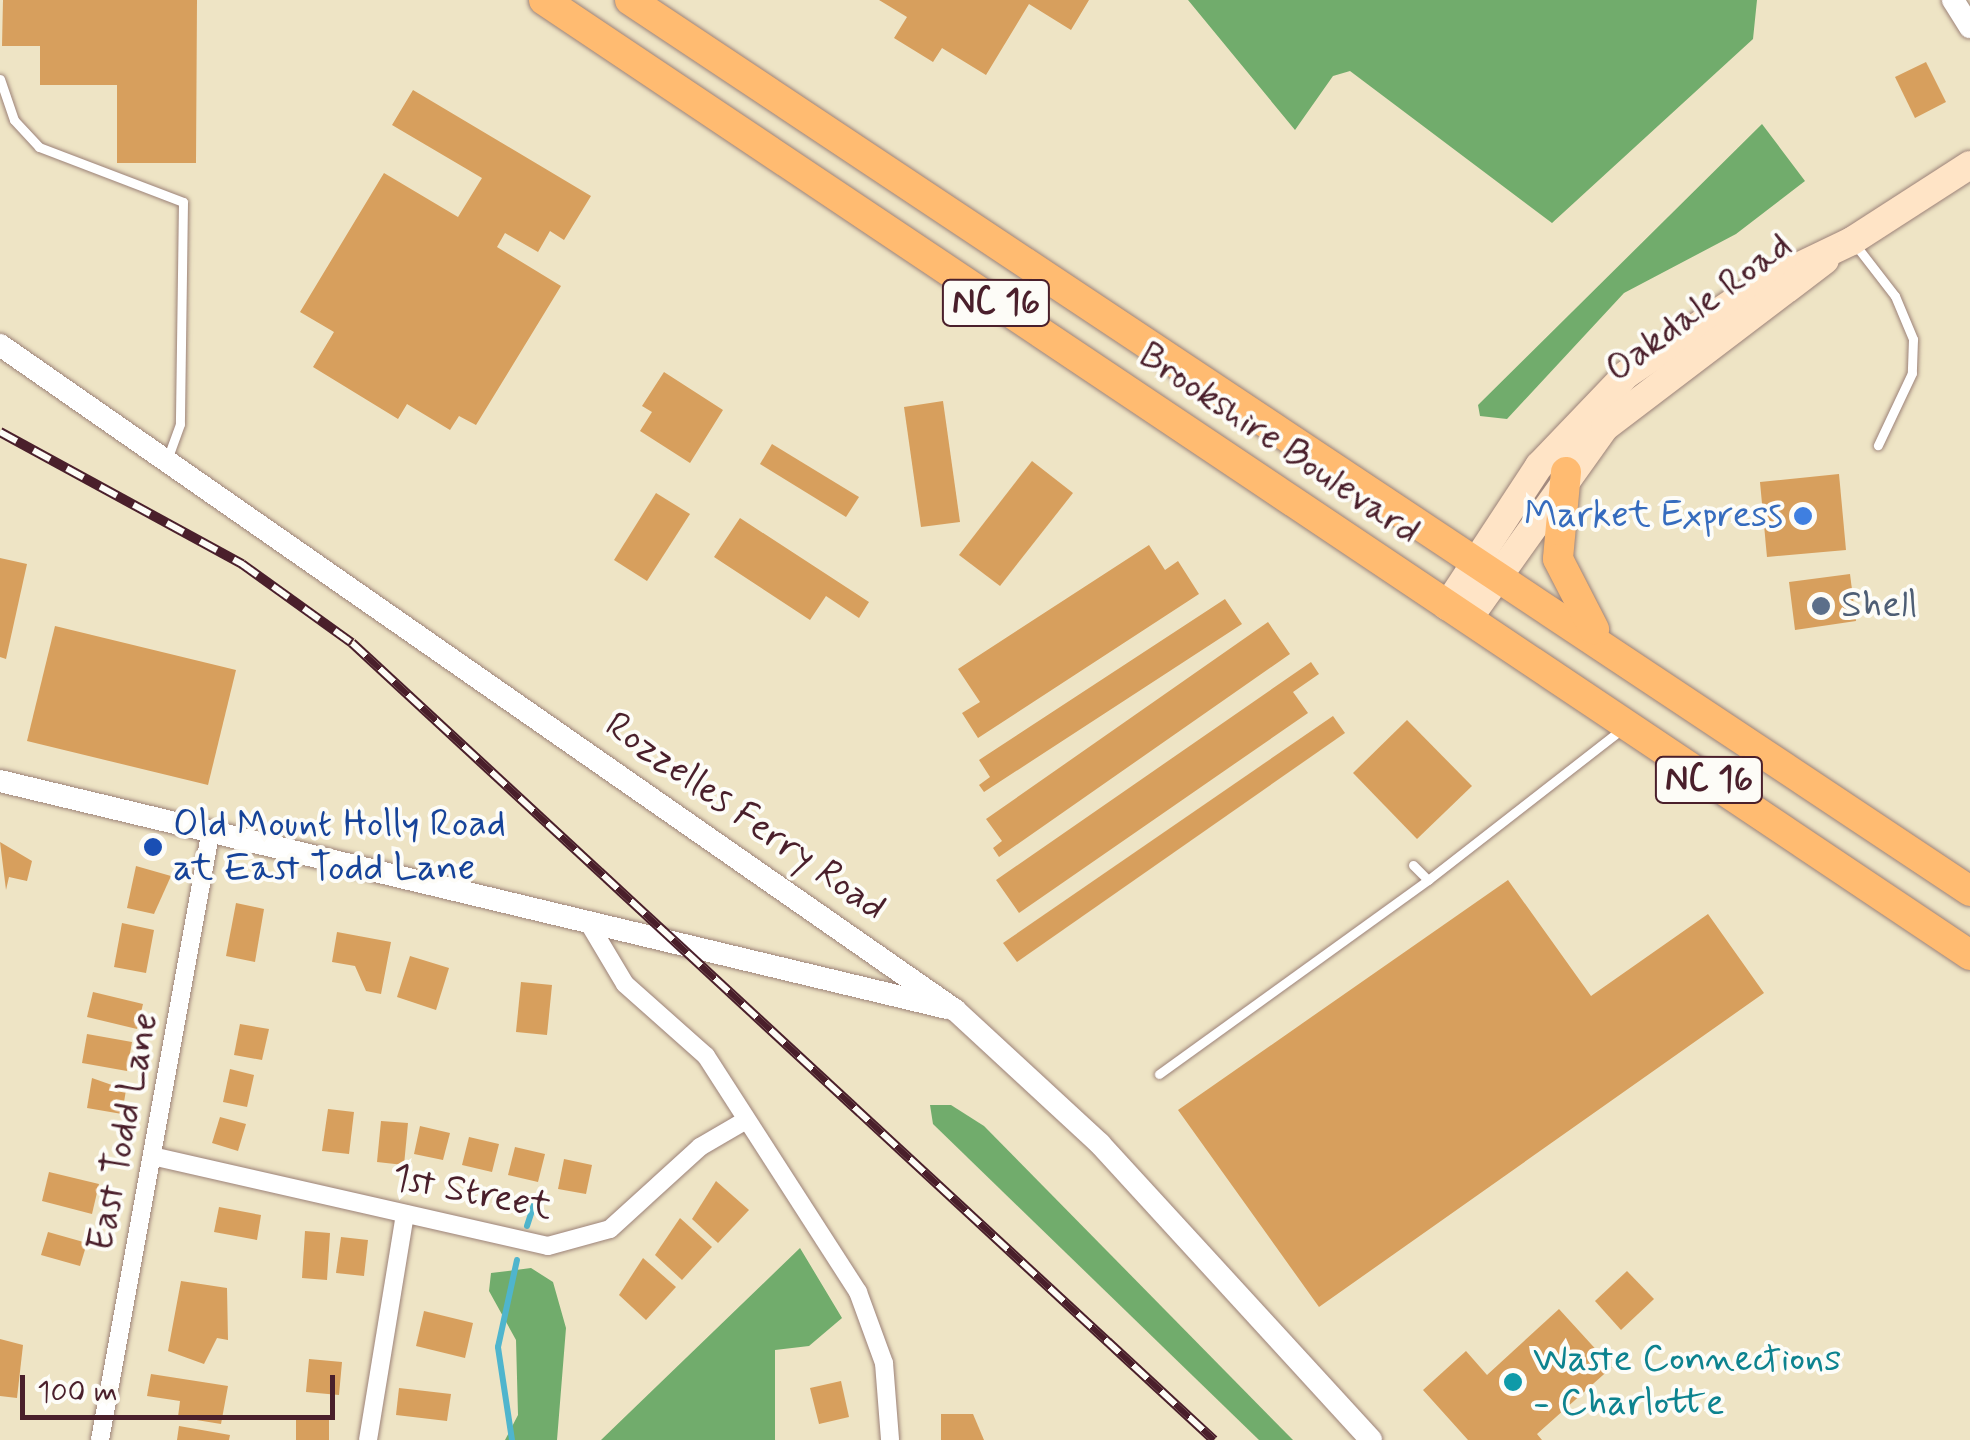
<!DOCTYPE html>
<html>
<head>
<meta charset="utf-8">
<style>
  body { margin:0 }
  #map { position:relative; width:1970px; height:1440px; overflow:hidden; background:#eee4c5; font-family:Mynerve,sans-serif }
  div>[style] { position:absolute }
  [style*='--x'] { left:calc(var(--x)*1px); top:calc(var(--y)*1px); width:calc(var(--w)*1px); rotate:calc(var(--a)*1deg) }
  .forest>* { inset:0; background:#71ac6c }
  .stream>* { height:6px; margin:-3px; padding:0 3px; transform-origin:3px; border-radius:3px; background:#4fb5cd }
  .building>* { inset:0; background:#d79f5d }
  .roads { filter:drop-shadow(0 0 2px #9c8278) drop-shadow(0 0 2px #9c8278) }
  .service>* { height:9px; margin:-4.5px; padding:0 4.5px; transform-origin:4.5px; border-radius:4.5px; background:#fff }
  .minor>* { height:18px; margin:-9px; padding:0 9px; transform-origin:9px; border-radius:9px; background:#fff }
  .tertiary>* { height:22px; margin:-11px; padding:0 11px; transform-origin:11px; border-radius:11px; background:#fff }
  .secondary>* { height:28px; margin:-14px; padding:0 14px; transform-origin:14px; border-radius:14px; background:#ffe4c6 }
  .trunk>* { height:30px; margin:-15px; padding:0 15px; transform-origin:15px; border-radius:15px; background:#ffbb71 }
  .rail>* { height:10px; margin-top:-5px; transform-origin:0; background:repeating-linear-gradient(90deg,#fdfcf7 0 19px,#4a1f2b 0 38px); box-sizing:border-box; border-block:2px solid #4a1f2b }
  .dots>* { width:28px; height:28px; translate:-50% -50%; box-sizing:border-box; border:5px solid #fdfcf7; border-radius:50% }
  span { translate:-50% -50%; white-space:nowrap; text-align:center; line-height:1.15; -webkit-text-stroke:8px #fdfcf7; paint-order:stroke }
  .shield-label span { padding:2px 8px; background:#fdfcf7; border:2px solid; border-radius:8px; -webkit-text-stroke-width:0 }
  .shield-label { font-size:35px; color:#4a1f2b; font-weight:700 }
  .street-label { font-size:38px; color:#4a1f2b }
  .shop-label { font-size:38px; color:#366cbe }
  .right { translate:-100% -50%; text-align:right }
  .service-label { font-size:38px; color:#4e5e75 }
  .left { translate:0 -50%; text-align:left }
  .transit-label { font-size:38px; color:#164399 }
  .culture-label { font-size:38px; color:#0d838f }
  .scale { position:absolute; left:20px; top:1375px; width:315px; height:45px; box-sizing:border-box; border:5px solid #4a1f2b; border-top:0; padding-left:12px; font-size:30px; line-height:35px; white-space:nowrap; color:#4a1f2b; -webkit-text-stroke:8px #fdfcf7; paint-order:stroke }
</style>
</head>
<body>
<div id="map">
  <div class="forest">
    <div style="clip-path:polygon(1188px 0,1757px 0,1753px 39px,1552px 223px,1350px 71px,1333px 76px,1295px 130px)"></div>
    <div style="clip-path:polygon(1762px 124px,1805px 181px,1736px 234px,1624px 293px,1507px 419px,1480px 416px,1478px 405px)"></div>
    <div style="clip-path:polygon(930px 1105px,951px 1105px,984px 1126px,1293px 1440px,1259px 1440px,933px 1124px)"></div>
    <div style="clip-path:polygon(800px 1248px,842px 1318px,809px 1346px,775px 1350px,775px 1440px,601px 1440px)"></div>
    <div style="clip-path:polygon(531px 1268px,553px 1282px,566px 1328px,557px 1440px,505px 1440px,518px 1415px,516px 1340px,489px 1291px,491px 1273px)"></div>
  </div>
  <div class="stream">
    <div style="--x:527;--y:1226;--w:26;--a:-72"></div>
    <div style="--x:512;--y:1440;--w:94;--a:-98.6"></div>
    <div style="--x:498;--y:1347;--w:89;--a:-77.7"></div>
  </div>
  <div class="building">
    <div style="clip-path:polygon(3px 0,197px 0,196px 163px,117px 163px,117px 85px,40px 85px,40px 46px,2px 46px)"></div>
    <div style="clip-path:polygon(879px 0,1089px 0,1071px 30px,1029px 4px,986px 75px,942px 48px,933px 62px,894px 38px,907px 17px)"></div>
    <div style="clip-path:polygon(1926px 62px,1946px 102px,1915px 118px,1895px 77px)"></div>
    <div style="clip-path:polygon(413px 90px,591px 196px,564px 240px,550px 231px,538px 252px,505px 233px,497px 247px,561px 286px,476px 425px,459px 416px,450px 430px,407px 404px,398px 419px,313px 367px,334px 332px,300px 312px,384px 173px,458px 217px,482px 178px,392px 125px)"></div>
    <div style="clip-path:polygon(664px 372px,723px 410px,690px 463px,640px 431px,652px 412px,642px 406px)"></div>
    <div style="clip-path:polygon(943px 401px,960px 522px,921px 527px,904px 407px)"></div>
    <div style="clip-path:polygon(772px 444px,859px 497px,846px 517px,760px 464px)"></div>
    <div style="clip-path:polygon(1032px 461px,1073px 493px,1000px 586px,959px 555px)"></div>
    <div style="clip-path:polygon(1839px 474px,1846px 550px,1767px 557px,1760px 482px)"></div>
    <div style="clip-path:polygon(656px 493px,690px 514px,647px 581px,614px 560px)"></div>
    <div style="clip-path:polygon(740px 518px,869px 602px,859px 618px,826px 596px,810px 620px,714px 557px)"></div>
    <div style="clip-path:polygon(1149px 545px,1165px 570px,1178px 561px,1199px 594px,978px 738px,962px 713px,980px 702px,958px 669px)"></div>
    <div style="clip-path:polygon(0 558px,27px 564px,6px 659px,0 657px)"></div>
    <div style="clip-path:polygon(1850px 574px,1856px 621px,1795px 630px,1789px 582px)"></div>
    <div style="clip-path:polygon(1225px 599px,1242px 624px,984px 792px,979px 785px,990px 777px,979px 760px)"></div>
    <div style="clip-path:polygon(1268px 622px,1290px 654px,999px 857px,993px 848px,1002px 841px,986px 819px)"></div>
    <div style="clip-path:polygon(55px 626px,236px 670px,208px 785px,27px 741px)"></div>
    <div style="clip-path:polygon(1311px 662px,1319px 674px,1293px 692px,1308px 713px,1019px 913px,996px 880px)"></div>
    <div style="clip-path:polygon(1333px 716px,1345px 733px,1017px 962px,1003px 943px)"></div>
    <div style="clip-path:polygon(1407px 720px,1472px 786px,1417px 839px,1353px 773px)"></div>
    <div style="clip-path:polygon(0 842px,32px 861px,27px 881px,9px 877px,6px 890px)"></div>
    <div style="clip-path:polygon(136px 866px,171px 876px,154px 914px,127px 908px)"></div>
    <div style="clip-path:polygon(1508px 880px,1591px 996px,1708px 914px,1764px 993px,1319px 1307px,1178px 1110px)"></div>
    <div style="clip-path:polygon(236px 903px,264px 909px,255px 962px,226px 956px)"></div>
    <div style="clip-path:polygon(122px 923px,154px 930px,146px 973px,114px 967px)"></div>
    <div style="clip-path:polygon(337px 932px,391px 942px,381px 994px,366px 991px,355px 966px,332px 962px)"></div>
    <div style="clip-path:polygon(410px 956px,449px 968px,436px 1010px,397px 997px)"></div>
    <div style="clip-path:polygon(521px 982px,552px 985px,547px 1035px,516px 1032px)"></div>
    <div style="clip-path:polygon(93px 992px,143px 1004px,137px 1029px,87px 1017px)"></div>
    <div style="clip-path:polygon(240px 1024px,269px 1029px,262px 1060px,234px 1055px)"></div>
    <div style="clip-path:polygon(87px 1034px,132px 1042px,127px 1071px,82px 1063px)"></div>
    <div style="clip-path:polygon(230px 1069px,254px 1075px,247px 1107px,223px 1102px)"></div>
    <div style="clip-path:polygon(92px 1078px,126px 1090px,122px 1114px,87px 1108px)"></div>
    <div style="clip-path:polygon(328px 1109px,354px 1112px,349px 1154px,322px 1151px)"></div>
    <div style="clip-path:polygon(220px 1117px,246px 1124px,238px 1151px,212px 1143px)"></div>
    <div style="clip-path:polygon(381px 1121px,408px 1123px,404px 1165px,377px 1162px)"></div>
    <div style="clip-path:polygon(420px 1126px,450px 1133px,443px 1160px,414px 1154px)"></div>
    <div style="clip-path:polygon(469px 1137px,499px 1144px,492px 1172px,462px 1165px)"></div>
    <div style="clip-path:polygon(515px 1147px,545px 1154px,538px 1182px,508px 1175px)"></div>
    <div style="clip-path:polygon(564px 1159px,592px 1165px,586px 1194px,558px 1189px)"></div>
    <div style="clip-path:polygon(49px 1172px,99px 1184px,92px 1214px,42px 1201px)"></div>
    <div style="clip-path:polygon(716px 1181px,749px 1210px,718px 1243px,692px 1219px)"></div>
    <div style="clip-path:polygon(219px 1207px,261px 1215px,257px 1240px,214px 1232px)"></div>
    <div style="clip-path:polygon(680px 1218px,712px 1247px,682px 1280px,655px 1255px)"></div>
    <div style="clip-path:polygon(305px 1231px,330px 1233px,327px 1280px,302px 1278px)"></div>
    <div style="clip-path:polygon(48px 1232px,87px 1243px,80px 1266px,41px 1255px)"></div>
    <div style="clip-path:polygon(341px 1237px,368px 1240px,364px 1276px,336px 1273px)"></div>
    <div style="clip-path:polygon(643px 1258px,676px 1287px,646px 1320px,619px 1295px)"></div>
    <div style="clip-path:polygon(1627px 1271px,1654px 1299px,1621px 1330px,1595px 1301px)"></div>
    <div style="clip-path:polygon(181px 1281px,227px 1288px,228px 1340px,217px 1338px,204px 1364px,168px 1351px)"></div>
    <div style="clip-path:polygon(1559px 1309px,1612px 1367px,1537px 1434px,1542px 1440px,1468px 1440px,1423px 1390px,1466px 1351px,1487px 1375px)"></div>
    <div style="clip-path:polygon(424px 1311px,473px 1323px,465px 1358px,416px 1346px)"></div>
    <div style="clip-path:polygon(0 1339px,23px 1345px,17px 1398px,0 1396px)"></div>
    <div style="clip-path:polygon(309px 1359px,342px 1362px,339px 1395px,306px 1392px)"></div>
    <div style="clip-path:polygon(151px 1374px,228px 1386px,221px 1424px,178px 1417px,180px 1401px,147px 1396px)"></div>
    <div style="clip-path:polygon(841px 1381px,849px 1417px,819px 1424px,810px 1388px)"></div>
    <div style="clip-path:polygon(399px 1388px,451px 1394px,447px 1421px,396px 1415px)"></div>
    <div style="clip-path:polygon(941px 1414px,973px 1414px,984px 1440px,941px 1440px)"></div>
    <div style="clip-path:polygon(296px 1417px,329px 1417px,329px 1440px,296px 1440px)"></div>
    <div style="clip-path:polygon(179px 1426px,230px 1435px,229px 1440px,177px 1440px)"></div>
  </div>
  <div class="roads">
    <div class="service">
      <div style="--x:0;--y:79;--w:43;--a:71.1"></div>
      <div style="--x:14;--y:120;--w:37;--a:47"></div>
      <div style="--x:39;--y:147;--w:154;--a:20.9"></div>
      <div style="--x:183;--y:202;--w:222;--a:90.8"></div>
      <div style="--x:180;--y:424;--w:35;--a:110"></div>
      <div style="--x:1854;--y:243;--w:67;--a:52.3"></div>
      <div style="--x:1895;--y:296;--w:47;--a:67.3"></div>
      <div style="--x:1913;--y:339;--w:34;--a:92"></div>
      <div style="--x:1912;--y:373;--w:80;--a:115.3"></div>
      <div style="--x:1413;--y:865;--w:21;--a:45"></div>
      <div style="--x:1428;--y:880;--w:246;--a:-37.9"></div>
      <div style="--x:1159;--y:1074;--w:332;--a:-35.8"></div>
    </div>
    <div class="minor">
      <div style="--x:591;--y:927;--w:66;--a:59.2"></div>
      <div style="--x:625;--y:984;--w:108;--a:41.6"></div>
      <div style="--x:706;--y:1056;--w:281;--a:57.2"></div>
      <div style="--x:858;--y:1292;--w:76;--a:69.9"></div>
      <div style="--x:884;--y:1363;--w:77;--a:85.5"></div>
      <div style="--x:152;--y:1156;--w:406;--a:12.8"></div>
      <div style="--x:548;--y:1246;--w:64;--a:-15.3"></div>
      <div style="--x:610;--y:1229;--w:122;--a:-42.3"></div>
      <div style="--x:700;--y:1147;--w:50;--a:-30.2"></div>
      <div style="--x:100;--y:1440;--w:615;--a:-79.7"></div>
      <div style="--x:368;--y:1440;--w:229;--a:-80.7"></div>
    </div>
    <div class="tertiary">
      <div style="--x:1953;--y:0;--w:32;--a:58"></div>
      <div style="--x:0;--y:345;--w:1164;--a:34.85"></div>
      <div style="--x:955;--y:1010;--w:197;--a:42.7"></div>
      <div style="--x:1100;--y:1144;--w:401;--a:47.5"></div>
      <div style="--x:0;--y:781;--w:974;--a:13.48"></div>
    </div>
    <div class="secondary">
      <div style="--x:1447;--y:606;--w:168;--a:-56.7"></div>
      <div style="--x:1539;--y:466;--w:127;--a:-46.3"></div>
      <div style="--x:1627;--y:374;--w:156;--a:-34"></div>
      <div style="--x:1756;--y:287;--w:106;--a:-25.6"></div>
      <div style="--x:1852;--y:241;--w:140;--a:-32.8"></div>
      <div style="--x:1468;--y:619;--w:236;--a:-54.5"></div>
      <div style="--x:1605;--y:427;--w:276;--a:-37.2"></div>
    </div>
    <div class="trunk">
      <div style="--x:544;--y:0;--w:1716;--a:33.81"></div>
      <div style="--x:630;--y:0;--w:1609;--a:33.62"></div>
      <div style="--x:1566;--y:472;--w:87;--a:95.3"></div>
      <div style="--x:1558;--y:559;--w:79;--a:62.8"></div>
    </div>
  </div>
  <div class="rail">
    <div style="--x:0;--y:432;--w:276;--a:28.6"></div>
    <div style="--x:242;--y:564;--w:135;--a:35.7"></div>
    <div style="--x:352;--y:643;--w:1174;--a:42.76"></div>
  </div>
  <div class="dots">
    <div style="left:1803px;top:516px;background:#3f7fe0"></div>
    <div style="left:1821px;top:606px;background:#5c6f8a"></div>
    <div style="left:153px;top:847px;background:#1a4fb4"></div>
    <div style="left:1513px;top:1382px;background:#0f9aa8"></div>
  </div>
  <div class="shield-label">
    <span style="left:996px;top:303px">NC 16</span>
    <span style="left:1709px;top:780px">NC 16</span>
  </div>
  <div class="street-label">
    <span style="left:1699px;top:308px;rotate:-37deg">Oakdale Road</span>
    <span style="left:1279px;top:444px;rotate:34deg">Brookshire Boulevard</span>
    <span style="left:745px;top:817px;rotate:35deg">Rozzelles Ferry Road</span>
    <span style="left:124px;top:1132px;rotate:-79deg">East Todd Lane</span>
    <span style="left:472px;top:1193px;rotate:11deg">1st Street</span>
  </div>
  <div class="shop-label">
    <span class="right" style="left:1783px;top:516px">Market Express</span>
  </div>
  <div class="service-label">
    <span class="left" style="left:1841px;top:606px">Shell</span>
  </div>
  <div class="transit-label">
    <span class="left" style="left:173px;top:847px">Old Mount Holly Road<br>at East Todd Lane</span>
  </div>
  <div class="culture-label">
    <span class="left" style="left:1533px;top:1382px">Waste Connections<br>- Charlotte</span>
  </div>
  <div class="scale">100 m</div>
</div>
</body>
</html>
